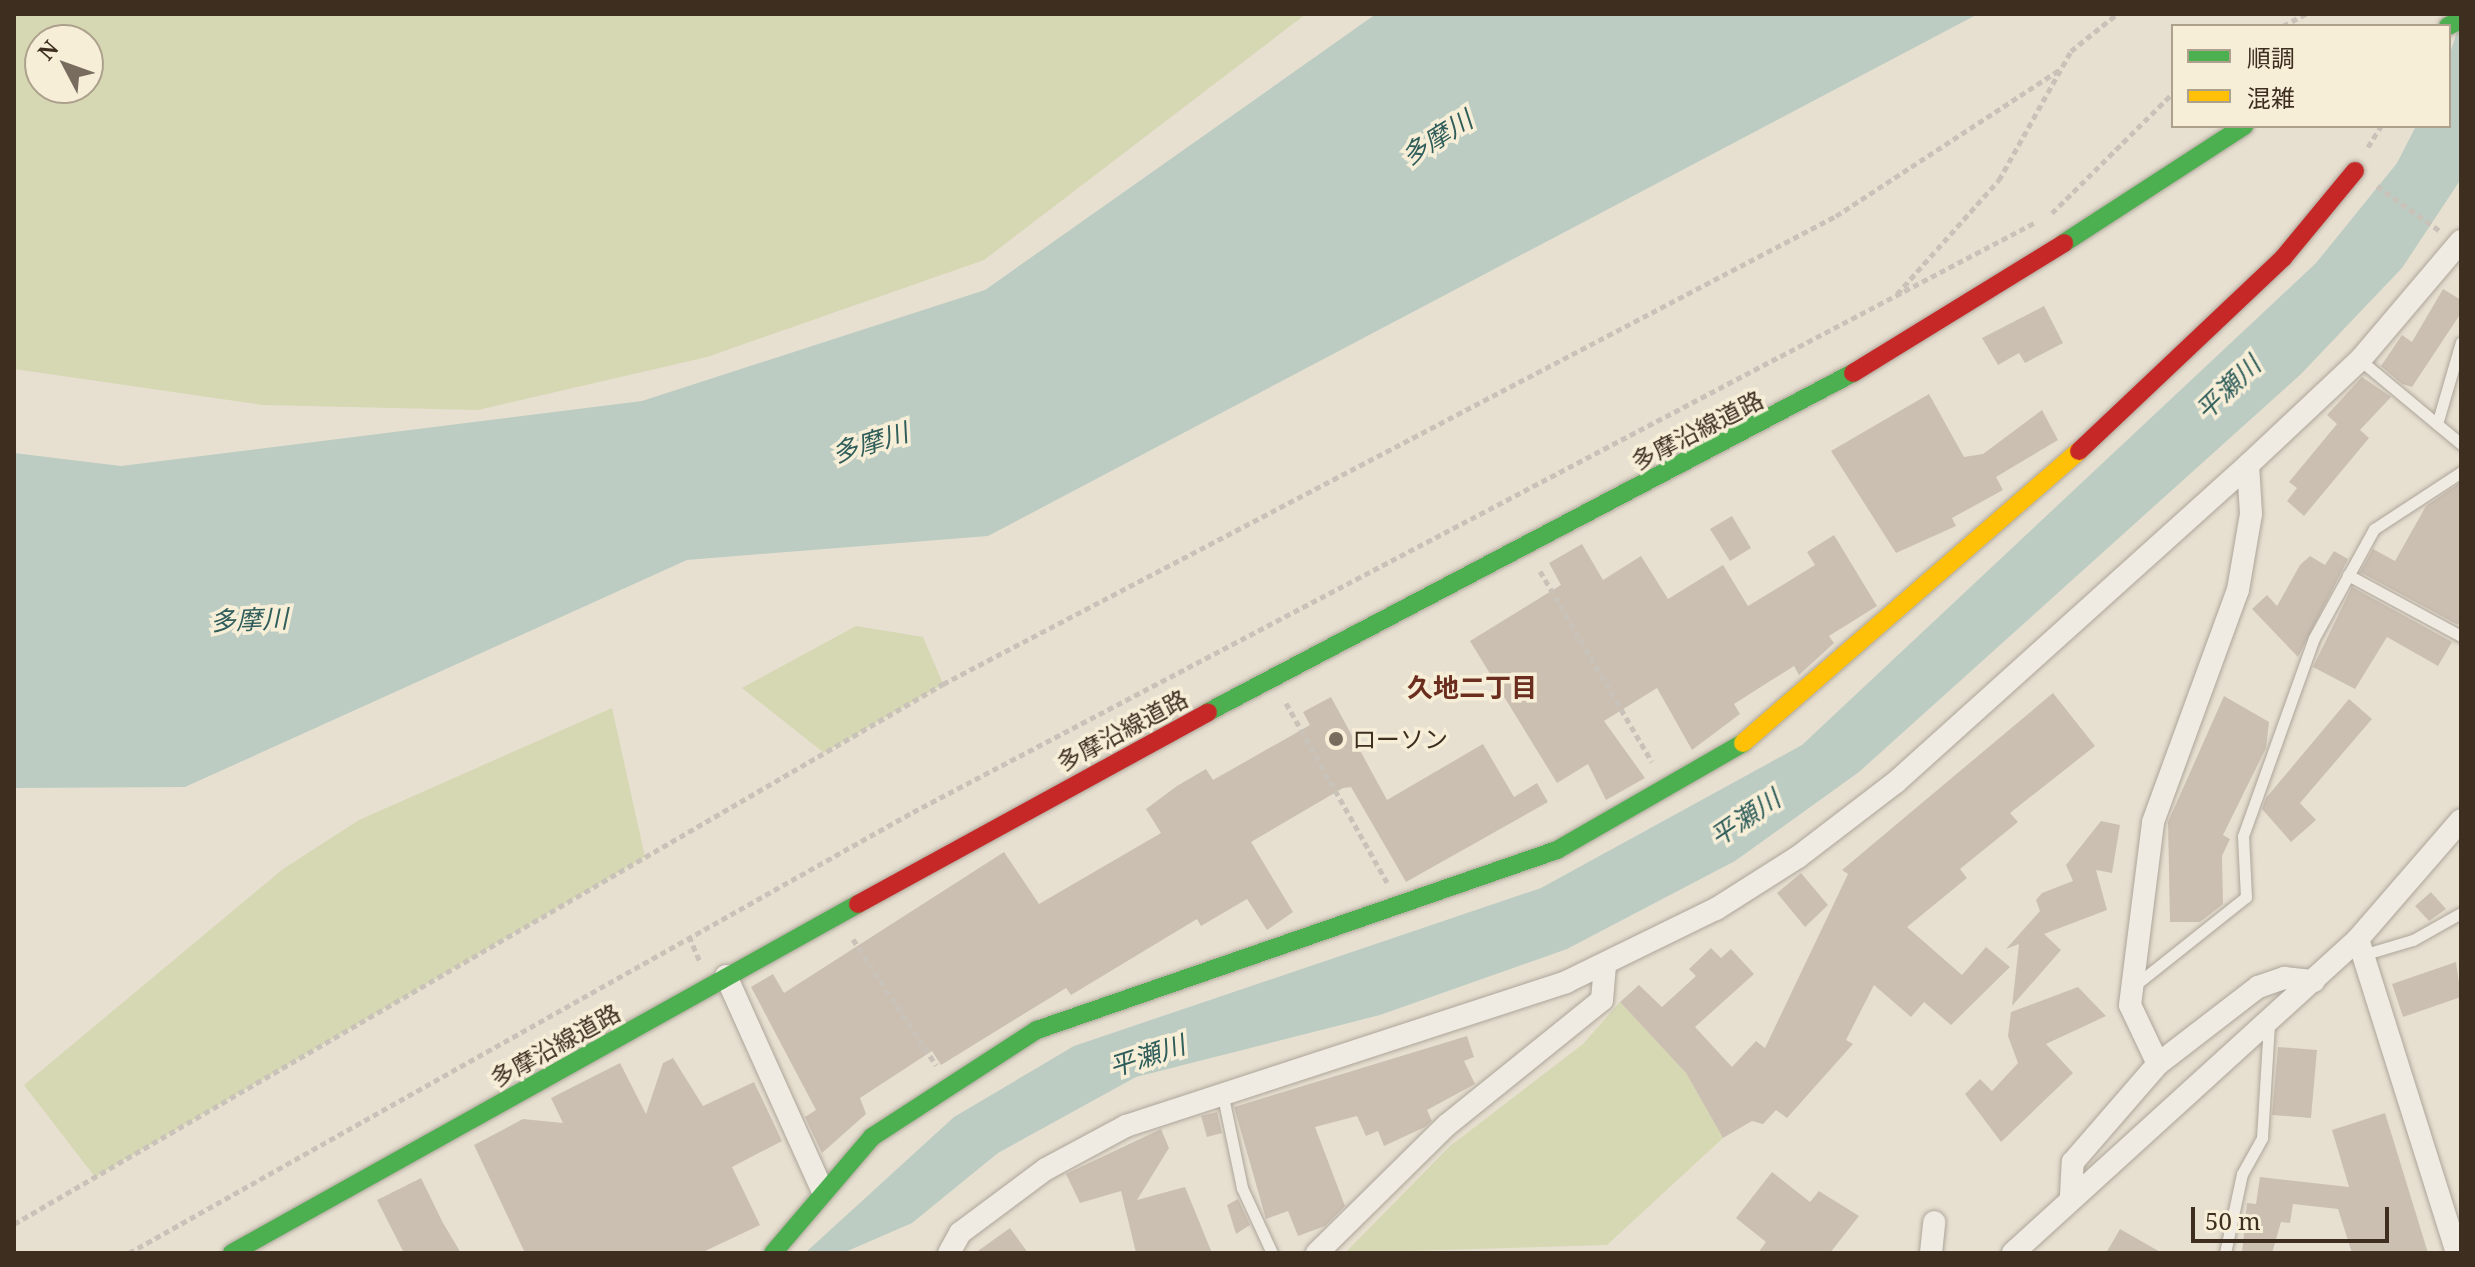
<!DOCTYPE html>
<html>
<head>
<meta charset="utf-8">
<style>
  body { margin:0 }
  #map { position:relative; width:2475px; height:1267px; overflow:hidden; background:#e7e0d1; font-family:"Noto Serif","Noto Sans JP",serif }
  div>[style] { position:absolute }
  [style*='--x'] { left:calc(var(--x)*1px); top:calc(var(--y)*1px); width:calc(var(--w)*1px); rotate:calc(var(--a)*1deg) }
  .green>* { inset:0; background:#d6d7b3 }
  .water>* { inset:0; background:#bcccc2 }
  .building>* { inset:0; background:#cbbfb2 }
  .path>* { height:5px; margin-top:-2.5px; transform-origin:0; background:repeating-linear-gradient(90deg,#c8c2b9 0 6px,transparent 0 10px) }
  .roads { filter:drop-shadow(0 0 2px #ada599) drop-shadow(0 0 2px #ada599) }
  .lane>* { height:11px; margin:-5.5px; padding:0 5.5px; transform-origin:5.5px; border-radius:5.5px; background:#efebe3 }
  .street>* { height:22px; margin:-11px; padding:0 11px; transform-origin:11px; border-radius:11px; background:#efebe3 }
  .fast>* { height:18px; margin:-9px; padding:0 9px; transform-origin:9px; border-radius:9px; background:#4caf50 }
  .slow>* { height:18px; margin:-9px; padding:0 9px; transform-origin:9px; border-radius:9px; background:#ffc107 }
  .jam>* { height:18px; margin:-9px; padding:0 9px; transform-origin:9px; border-radius:9px; background:#c62828 }
  .dots>* { width:22px; height:22px; translate:-50% -50%; box-sizing:border-box; border:4px solid #f7eed8; border-radius:50% }
  span { translate:-50% -50%; white-space:nowrap; text-align:center; line-height:1.15; -webkit-text-stroke:7px #f7eed8; paint-order:stroke }
  .street-label { font-size:24px; color:#3d2e20 }
  .poi-label { font-size:24px; color:#3d2e20 }
  .left { translate:0 -50%; text-align:left }
  .water-label { font-size:26px; color:#2f5d5a; font-style:italic }
  .neighbourhood-label { font-size:26px; color:#6b2e1e; font-weight:700 }
  .frame { position:absolute; inset:0; border:16px solid #3d2e20; pointer-events:none }
  .legend { position:absolute; left:2171px; top:24px; width:280px; height:104px; box-sizing:border-box; background:#f7eed8; border:2px solid #ada18e; margin:0; padding:10px 14px; list-style:none; font-size:24px; color:#3d2e20 }
  .legend li { display:flex; align-items:center; gap:16px; height:40px }
  .legend b { width:40px; border:2px solid #ada18e }
  .north { position:absolute; left:24px; top:24px; width:80px; height:80px; box-sizing:border-box; background:#f7eed8; border:2px solid #ada18e; border-radius:50%; rotate:311deg; font-size:22px; font-weight:700; line-height:32px; text-align:center; color:#3d2e20 }
  .north::after { content:''; display:block; margin:auto; width:28px; height:36px; background:#786c5e; clip-path:polygon(50% 0,100% 100%,50% 72%,0 100%) }
  .scale { position:absolute; left:2191px; top:1207px; width:198px; height:36px; box-sizing:border-box; border:4px solid #3d2e20; border-top:0; padding-left:10px; font-size:24px; line-height:28px; white-space:nowrap; color:#3d2e20; -webkit-text-stroke:6px #f7eed8; paint-order:stroke }
</style>
</head>
<body>
<div id="map">
  <div class="green">
    <div style="clip-path:polygon(evenodd,14px 14px,1306px 14px,984px 260px,707px 357px,478px 410px,263px 405px,14px 369px,14px 14px,40px 40px,88px 40px,88px 88px,40px 88px,40px 40px)"></div>
    <div style="clip-path:polygon(856px 626px,923px 637px,943px 684px,824px 753px,742px 688px)"></div>
    <div style="clip-path:polygon(612px 708px,645px 857px,95px 1177px,24px 1085px,283px 869px,359px 820px)"></div>
    <div style="clip-path:polygon(1620px 1002px,1686px 1073px,1723px 1138px,1607px 1245px,1345px 1253px,1450px 1146px,1583px 1044px)"></div>
  </div>
  <div class="water">
    <div style="clip-path:polygon(1376px 14px,1978px 14px,988px 536px,687px 560px,185px 787px,14px 788px,14px 453px,121px 466px,642px 401px,985px 290px)"></div>
    <div style="clip-path:polygon(2461px 20px,2461px 179px,2402px 268px,2301px 374px,1859px 772px,1735px 861px,1567px 949px,1380px 1015px,1136px 1077px,998px 1153px,912px 1223px,843px 1253px,805px 1253px,954px 1117px,1074px 1046px,1541px 888px,1802px 745px,2316px 263px,2397px 163px,2416px 126px,2449px 126px,2449px 56px)"></div>
  </div>
  <div class="building">
    <div style="clip-path:polygon(2443px 289px,2461px 300px,2461px 313px,2412px 387px,2402px 384px,2381px 366px,2402px 335px,2412px 342px)"></div>
    <div style="clip-path:polygon(2044px 306px,2063px 343px,2025px 363px,2019px 353px,1998px 365px,1982px 338px)"></div>
    <div style="clip-path:polygon(2362px 377px,2391px 397px,2360px 430px,2369px 438px,2304px 516px,2287px 501px,2297px 488px,2289px 482px,2337px 424px,2327px 415px)"></div>
    <div style="clip-path:polygon(1929px 394px,1964px 457px,1983px 454px,2042px 410px,2058px 440px,1996px 477px,2003px 490px,1952px 518px,1956px 526px,1896px 553px,1831px 451px)"></div>
    <div style="clip-path:polygon(2461px 482px,2461px 619px,2458px 625px,2360px 572px,2373px 549px,2395px 561px,2426px 506px)"></div>
    <div style="clip-path:polygon(1732px 516px,1751px 548px,1730px 561px,1710px 529px)"></div>
    <div style="clip-path:polygon(1834px 535px,1877px 606px,1829px 636px,1834px 643px,1799px 675px,1794px 666px,1734px 704px,1740px 714px,1692px 750px,1657px 688px,1604px 721px,1645px 778px,1606px 800px,1588px 764px,1557px 783px,1470px 641px,1561px 585px,1549px 563px,1582px 544px,1603px 580px,1641px 556px,1668px 599px,1723px 565px,1748px 606px,1815px 565px,1807px 552px)"></div>
    <div style="clip-path:polygon(2334px 551px,2348px 559px,2298px 657px,2252px 609px,2267px 595px,2277px 606px,2300px 565px,2310px 556px,2325px 565px)"></div>
    <div style="clip-path:polygon(2352px 587px,2452px 642px,2438px 666px,2387px 637px,2355px 689px,2313px 667px)"></div>
    <div style="clip-path:polygon(2053px 693px,2095px 746px,2010px 813px,2018px 822px,1960px 869px,1967px 878px,1907px 927px,1962px 975px,1986px 947px,2010px 967px,1951px 1025px,1924px 1002px,1911px 1017px,1874px 985px,1846px 1040px,1853px 1044px,1787px 1118px,1776px 1110px,1763px 1124px,1752px 1121px,1723px 1138px,1686px 1073px,1620px 1002px,1639px 985px,1662px 1007px,1696px 976px,1689px 969px,1711px 948px,1721px 958px,1731px 949px,1754px 974px,1695px 1027px,1732px 1067px,1756px 1041px,1765px 1048px,1848px 874px,1842px 870px)"></div>
    <div style="clip-path:polygon(2224px 696px,2269px 722px,2266px 748px,2223px 835px,2230px 839px,2222px 856px,2223px 904px,2200px 922px,2170px 922px,2168px 822px)"></div>
    <div style="clip-path:polygon(1331px 697px,1387px 800px,1483px 744px,1514px 797px,1537px 783px,1548px 802px,1406px 882px,1351px 787px,1343px 788px,1251px 842px,1293px 912px,1267px 930px,1247px 899px,1201px 926px,1197px 919px,1071px 995px,1066px 988px,941px 1065px,932px 1051px,860px 1098px,866px 1114px,822px 1153px,805px 1117px,816px 1110px,751px 987px,773px 974px,784px 993px,1004px 852px,1039px 904px,1161px 833px,1146px 809px,1177px 786px,1206px 769px,1213px 780px,1310px 725px,1303px 712px)"></div>
    <div style="clip-path:polygon(2349px 699px,2372px 719px,2300px 803px,2316px 820px,2291px 842px,2262px 809px,2266px 798px)"></div>
    <div style="clip-path:polygon(2101px 821px,2120px 825px,2112px 873px,2096px 870px,2107px 910px,2044px 934px,2061px 950px,2012px 1006px,2019px 944px,2006px 949px,2040px 911px,2036px 900px,2042px 893px,2073px 881px,2066px 865px)"></div>
    <div style="clip-path:polygon(1801px 873px,1828px 905px,1805px 927px,1777px 893px)"></div>
    <div style="clip-path:polygon(2431px 892px,2446px 909px,2429px 921px,2415px 906px)"></div>
    <div style="clip-path:polygon(2456px 962px,2461px 997px,2403px 1017px,2392px 984px)"></div>
    <div style="clip-path:polygon(2078px 987px,2106px 1016px,2046px 1044px,2073px 1073px,2001px 1142px,1965px 1094px,1980px 1079px,1992px 1091px,2018px 1063px,2008px 1036px,2011px 1012px)"></div>
    <div style="clip-path:polygon(1467px 1036px,1474px 1057px,1464px 1061px,1475px 1084px,1427px 1110px,1432px 1121px,1425px 1127px,1384px 1146px,1378px 1131px,1366px 1136px,1357px 1116px,1315px 1127px,1345px 1206px,1325px 1226px,1298px 1236px,1288px 1211px,1266px 1219px,1234px 1107px)"></div>
    <div style="clip-path:polygon(2278px 1047px,2317px 1050px,2311px 1118px,2272px 1115px)"></div>
    <div style="clip-path:polygon(673px 1058px,703px 1106px,754px 1082px,782px 1141px,732px 1167px,760px 1225px,701px 1253px,525px 1253px,474px 1145px,523px 1119px,563px 1123px,551px 1098px,620px 1063px,646px 1114px,663px 1063px)"></div>
    <div style="clip-path:polygon(1217px 1112px,1222px 1133px,1207px 1137px,1201px 1116px)"></div>
    <div style="clip-path:polygon(2385px 1113px,2428px 1253px,2352px 1253px,2338px 1209px,2293px 1204px,2290px 1223px,2281px 1222px,2272px 1253px,2242px 1253px,2247px 1203px,2256px 1204px,2260px 1177px,2349px 1187px,2332px 1130px)"></div>
    <div style="clip-path:polygon(1161px 1129px,1169px 1148px,1137px 1200px,1185px 1187px,1212px 1253px,1136px 1253px,1121px 1191px,1080px 1203px,1066px 1174px)"></div>
    <div style="clip-path:polygon(1772px 1172px,1810px 1202px,1819px 1191px,1859px 1216px,1830px 1253px,1758px 1253px,1766px 1242px,1736px 1218px)"></div>
    <div style="clip-path:polygon(421px 1178px,443px 1223px,461px 1253px,404px 1253px,377px 1200px)"></div>
    <div style="clip-path:polygon(1238px 1199px,1250px 1225px,1236px 1234px,1227px 1205px)"></div>
    <div style="clip-path:polygon(1010px 1228px,1028px 1253px,975px 1253px)"></div>
    <div style="clip-path:polygon(2120px 1229px,2162px 1253px,2106px 1253px)"></div>
  </div>
  <div class="path">
    <div style="--x:2283;--y:26;--w:26;--a:-28"></div>
    <div style="--x:2368;--y:147;--w:25;--a:-58"></div>
    <div style="--x:2377;--y:186;--w:77;--a:35.5"></div>
    <div style="--x:2052;--y:213;--w:170;--a:-44.8"></div>
    <div style="--x:1897;--y:294;--w:153;--a:-48.2"></div>
    <div style="--x:1999;--y:180;--w:148;--a:-60.8"></div>
    <div style="--x:2071;--y:51;--w:59;--a:-38.8"></div>
    <div style="--x:1540;--y:571;--w:221;--a:59.6"></div>
    <div style="--x:1286;--y:703;--w:206;--a:60.6"></div>
    <div style="--x:689;--y:936;--w:28;--a:67"></div>
    <div style="--x:853;--y:939;--w:151;--a:56.6"></div>
    <div style="--x:14;--y:1224;--w:1075;--a:-30.17"></div>
    <div style="--x:943;--y:684;--w:1008;--a:-27.66"></div>
    <div style="--x:1836;--y:216;--w:267;--a:-33.2"></div>
    <div style="--x:129;--y:1253;--w:900;--a:-29.36"></div>
    <div style="--x:913;--y:812;--w:1269;--a:-27.72"></div>
  </div>
  <div class="roads">
    <div class="lane">
      <div style="--x:2360;--y:360;--w:131;--a:39.7"></div>
      <div style="--x:2437;--y:424;--w:85;--a:-73.7"></div>
      <div style="--x:2348;--y:575;--w:128;--a:28.4"></div>
      <div style="--x:2359;--y:956;--w:56;--a:-16.5"></div>
      <div style="--x:2413;--y:940;--w:55;--a:-29.4"></div>
      <div style="--x:2134;--y:986;--w:143;--a:-38.5"></div>
      <div style="--x:2246;--y:897;--w:61;--a:-92.8"></div>
      <div style="--x:2243;--y:836;--w:210;--a:-70.3"></div>
      <div style="--x:2314;--y:638;--w:124;--a:-61.2"></div>
      <div style="--x:2374;--y:529;--w:104;--a:-33.2"></div>
      <div style="--x:1222;--y:1092;--w:98;--a:78.2"></div>
      <div style="--x:1242;--y:1188;--w:72;--a:65.2"></div>
      <div style="--x:2225;--y:1253;--w:81;--a:-77.9"></div>
      <div style="--x:2242;--y:1174;--w:41;--a:-60.9"></div>
      <div style="--x:2262;--y:1138;--w:116;--a:-86.5"></div>
    </div>
    <div class="street">
      <div style="--x:2358;--y:939;--w:329;--a:72.5"></div>
      <div style="--x:726;--y:976;--w:235;--a:65.8"></div>
      <div style="--x:2158;--y:1064;--w:65;--a:-115.4"></div>
      <div style="--x:2130;--y:1005;--w:184;--a:-82.8"></div>
      <div style="--x:2153;--y:822;--w:247;--a:-69.9"></div>
      <div style="--x:2238;--y:590;--w:77;--a:-80.3"></div>
      <div style="--x:2251;--y:514;--w:49;--a:-93.5"></div>
      <div style="--x:2071;--y:1195;--w:33;--a:-87"></div>
      <div style="--x:2073;--y:1162;--w:130;--a:-49.1"></div>
      <div style="--x:2158;--y:1064;--w:126;--a:-37.6"></div>
      <div style="--x:2258;--y:987;--w:28;--a:-19"></div>
      <div style="--x:2284;--y:978;--w:30;--a:6"></div>
      <div style="--x:949;--y:1253;--w:23;--a:-61"></div>
      <div style="--x:960;--y:1233;--w:107;--a:-36.7"></div>
      <div style="--x:1046;--y:1169;--w:91;--a:-28.3"></div>
      <div style="--x:1126;--y:1126;--w:463;--a:-18.1"></div>
      <div style="--x:1566;--y:982;--w:167;--a:-26"></div>
      <div style="--x:1716;--y:909;--w:97;--a:-32.4"></div>
      <div style="--x:1798;--y:857;--w:123;--a:-37.4"></div>
      <div style="--x:1896;--y:782;--w:474;--a:-42"></div>
      <div style="--x:2248;--y:465;--w:154;--a:-43.2"></div>
      <div style="--x:2360;--y:360;--w:156;--a:-49.7"></div>
      <div style="--x:1317;--y:1253;--w:182;--a:-44.6"></div>
      <div style="--x:1447;--y:1125;--w:199;--a:-38.9"></div>
      <div style="--x:1602;--y:1000;--w:35;--a:-85"></div>
      <div style="--x:1931;--y:1253;--w:31;--a:-84"></div>
      <div style="--x:2013;--y:1253;--w:466;--a:-42.3"></div>
      <div style="--x:2358;--y:939;--w:157;--a:-49.1"></div>
    </div>
    <div class="fast">
      <div style="--x:2448;--y:26;--w:14;--a:-25"></div>
      <div style="--x:2064;--y:243;--w:215;--a:-33"></div>
      <div style="--x:1208;--y:712;--w:729;--a:-27.73"></div>
      <div style="--x:232;--y:1253;--w:717;--a:-29.14"></div>
      <div style="--x:773;--y:1253;--w:153;--a:-49.5"></div>
      <div style="--x:872;--y:1137;--w:197;--a:-33"></div>
      <div style="--x:1037;--y:1030;--w:550;--a:-19.09"></div>
      <div style="--x:1557;--y:850;--w:215;--a:-29.9"></div>
    </div>
    <div class="slow">
      <div style="--x:1743;--y:743;--w:445;--a:-41"></div>
    </div>
    <div class="jam">
      <div style="--x:1853;--y:373;--w:248;--a:-31.6"></div>
      <div style="--x:2079;--y:451;--w:281;--a:-43.4"></div>
      <div style="--x:2283;--y:258;--w:113;--a:-50.4"></div>
      <div style="--x:858;--y:904;--w:399;--a:-28.7"></div>
    </div>
  </div>
  <div class="dots">
    <div style="left:1336px;top:739px;background:#786c5e"></div>
  </div>
  <div class="street-label">
    <span style="left:1697px;top:430px;rotate:-27deg">多摩沿線道路</span>
    <span style="left:1122px;top:730px;rotate:-28deg">多摩沿線道路</span>
    <span style="left:555px;top:1045px;rotate:-29deg">多摩沿線道路</span>
  </div>
  <div class="poi-label">
    <span class="left" style="left:1352px;top:739px">ローソン</span>
  </div>
  <div class="water-label">
    <span style="left:1437px;top:138px;rotate:-32deg">多摩川</span>
    <span style="left:2228px;top:388px;rotate:-44deg">平瀬川</span>
    <span style="left:870px;top:443px;rotate:-17deg">多摩川</span>
    <span style="left:249px;top:620px;rotate:-2deg">多摩川</span>
    <span style="left:1745px;top:818px;rotate:-34deg">平瀬川</span>
    <span style="left:1147px;top:1056px;rotate:-18deg">平瀬川</span>
  </div>
  <div class="neighbourhood-label">
    <span style="left:1472px;top:688px">久地二丁目</span>
  </div>
  <div class="frame"></div>
  <ul class="legend">
  <li><b style="height:10px;background:#4caf50"></b>順調</li>
  <li><b style="height:10px;background:#ffc107"></b>混雑</li>
  </ul>
  <div class="north">N</div>
  <div class="scale">50 m</div>
</div>
</body>
</html>
